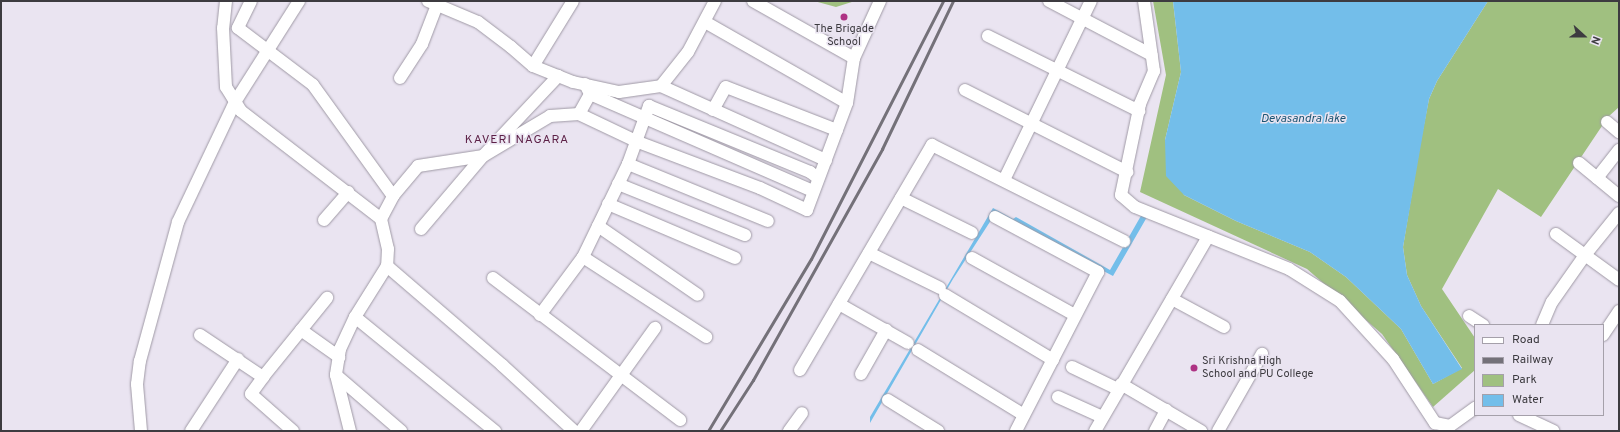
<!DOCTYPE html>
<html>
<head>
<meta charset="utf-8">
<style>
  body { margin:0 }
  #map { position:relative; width:1620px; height:432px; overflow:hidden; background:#eae4f1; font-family:Overpass,sans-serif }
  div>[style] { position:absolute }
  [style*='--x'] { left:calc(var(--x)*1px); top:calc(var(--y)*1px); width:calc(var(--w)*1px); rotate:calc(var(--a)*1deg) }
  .green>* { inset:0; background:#a0c080 }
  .water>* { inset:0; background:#73beea }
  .roads { filter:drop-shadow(0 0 1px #9f99a5) drop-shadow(0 0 1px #9f99a5) }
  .minor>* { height:12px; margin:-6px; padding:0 6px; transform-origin:6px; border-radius:6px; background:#fff }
  .rail>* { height:3px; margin:-1.5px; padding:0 1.5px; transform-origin:1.5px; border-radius:1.5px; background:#747179 }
  .dots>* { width:11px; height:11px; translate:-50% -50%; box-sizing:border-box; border:2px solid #eae4f1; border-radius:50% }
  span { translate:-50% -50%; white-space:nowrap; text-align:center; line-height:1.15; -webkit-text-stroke:3px #eae4f1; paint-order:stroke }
  .poi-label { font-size:11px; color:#3d3b40 }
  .left { translate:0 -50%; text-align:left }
  .water-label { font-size:12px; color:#1b5573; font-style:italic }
  .neighbourhood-label { font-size:12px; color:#5d2147; letter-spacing:1px }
  .frame { position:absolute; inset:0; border:2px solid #3d3b40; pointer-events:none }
  .legend { position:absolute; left:1474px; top:324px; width:130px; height:92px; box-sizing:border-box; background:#eae4f1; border:1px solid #a5a0aa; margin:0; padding:5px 7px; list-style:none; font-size:12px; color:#3d3b40 }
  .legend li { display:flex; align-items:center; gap:8px; height:20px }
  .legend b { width:20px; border:1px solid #a5a0aa }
  .north { position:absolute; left:1564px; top:16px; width:40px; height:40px; -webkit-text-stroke:3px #eae4f1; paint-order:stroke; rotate:111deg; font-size:11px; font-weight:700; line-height:16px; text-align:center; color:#3d3b40 }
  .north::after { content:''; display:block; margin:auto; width:14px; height:18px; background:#3d3b40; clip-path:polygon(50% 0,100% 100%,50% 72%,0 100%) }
</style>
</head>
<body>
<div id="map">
  <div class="green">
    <div style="clip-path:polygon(814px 1px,855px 1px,836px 7px)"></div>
    <div style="clip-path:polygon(1153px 1px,1173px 1px,1181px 72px,1165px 140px,1184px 195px,1236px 221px,1310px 252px,1346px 277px,1401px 329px,1433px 384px,1462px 368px,1421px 306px,1407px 275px,1403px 247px,1419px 150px,1429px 99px,1437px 81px,1488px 1px,1619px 1px,1619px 107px,1608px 117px,1541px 217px,1498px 189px,1442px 289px,1475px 338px,1475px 370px,1433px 407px,1382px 334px,1307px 269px,1140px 192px,1166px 75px)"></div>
  </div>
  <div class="water">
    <div style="clip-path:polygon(1173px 1px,1488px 1px,1437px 81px,1429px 99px,1403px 247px,1407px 275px,1421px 306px,1462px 369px,1433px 384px,1401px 329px,1346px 277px,1310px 252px,1236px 221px,1184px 195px,1166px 176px,1165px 140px,1181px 72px)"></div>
    <div style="clip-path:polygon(993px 208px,1013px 219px,1016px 217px,1110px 270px,1142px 214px,1147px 217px,1113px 276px,995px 214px,953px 279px,870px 423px,870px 417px)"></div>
  </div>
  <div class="roads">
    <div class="minor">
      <div style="--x:226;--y:1;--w:27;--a:96"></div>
      <div style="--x:223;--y:28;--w:59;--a:87.1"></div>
      <div style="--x:226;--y:87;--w:28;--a:58"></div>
      <div style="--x:241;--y:111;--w:177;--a:37.6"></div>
      <div style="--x:381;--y:219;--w:31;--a:77"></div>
      <div style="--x:388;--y:249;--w:17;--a:93"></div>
      <div style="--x:387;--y:266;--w:60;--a:122.1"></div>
      <div style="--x:355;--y:317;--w:35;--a:115"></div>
      <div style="--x:340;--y:349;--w:26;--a:99"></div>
      <div style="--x:336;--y:375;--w:58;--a:76"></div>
      <div style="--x:251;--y:1;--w:30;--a:116"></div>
      <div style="--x:238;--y:28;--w:94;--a:37.2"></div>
      <div style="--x:313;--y:85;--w:137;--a:54.2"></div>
      <div style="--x:428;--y:1;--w:54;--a:22.8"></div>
      <div style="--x:478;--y:22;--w:41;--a:37.1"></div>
      <div style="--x:511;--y:47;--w:29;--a:41"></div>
      <div style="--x:533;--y:66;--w:43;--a:21.8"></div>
      <div style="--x:573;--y:82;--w:47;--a:12.3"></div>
      <div style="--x:619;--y:92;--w:42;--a:-8.1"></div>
      <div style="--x:661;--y:86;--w:43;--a:-51.5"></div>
      <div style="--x:688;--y:52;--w:58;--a:-62.1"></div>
      <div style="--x:753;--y:1;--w:116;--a:29.4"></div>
      <div style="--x:1049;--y:1;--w:116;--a:27.7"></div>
      <div style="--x:1144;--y:1;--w:71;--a:81.9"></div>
      <div style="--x:1154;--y:71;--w:36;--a:113"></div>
      <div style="--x:1140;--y:104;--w:93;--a:101.8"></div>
      <div style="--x:1121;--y:195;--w:18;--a:41"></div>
      <div style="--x:1135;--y:207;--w:166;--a:21.9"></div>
      <div style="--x:1289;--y:269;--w:60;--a:32.1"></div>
      <div style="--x:1340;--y:301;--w:79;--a:47.6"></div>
      <div style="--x:1393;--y:359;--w:77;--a:56.7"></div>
      <div style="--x:1435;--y:423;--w:15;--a:11"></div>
      <div style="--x:1450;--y:426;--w:31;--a:-36"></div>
      <div style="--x:705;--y:22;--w:163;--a:29.7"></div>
      <div style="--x:988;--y:36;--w:169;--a:26.4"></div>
      <div style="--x:533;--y:66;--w:76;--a:-58.4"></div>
      <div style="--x:400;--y:78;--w:40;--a:-57.1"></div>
      <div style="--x:422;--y:44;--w:42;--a:-69"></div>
      <div style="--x:585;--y:84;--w:11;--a:63"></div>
      <div style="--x:590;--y:94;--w:243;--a:23.5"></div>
      <div style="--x:661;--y:86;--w:181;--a:24.2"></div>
      <div style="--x:965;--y:90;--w:182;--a:26.8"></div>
      <div style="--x:713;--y:110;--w:26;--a:-61"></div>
      <div style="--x:726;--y:87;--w:119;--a:21.2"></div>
      <div style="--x:579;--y:114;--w:23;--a:-61"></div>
      <div style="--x:1607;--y:122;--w:16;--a:40"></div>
      <div style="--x:1579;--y:163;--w:52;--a:39.5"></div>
      <div style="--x:628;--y:164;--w:151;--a:22.2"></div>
      <div style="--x:1597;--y:178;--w:36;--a:-52"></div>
      <div style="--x:1004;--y:180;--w:199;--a:-64.1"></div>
      <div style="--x:618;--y:184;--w:137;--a:21.9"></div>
      <div style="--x:901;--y:198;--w:79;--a:26.2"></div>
      <div style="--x:608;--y:204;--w:138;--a:23"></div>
      <div style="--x:995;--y:217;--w:117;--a:28.1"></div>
      <div style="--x:1098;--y:272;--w:179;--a:117.3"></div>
      <div style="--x:381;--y:219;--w:26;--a:-62"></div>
      <div style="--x:393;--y:196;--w:39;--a:-50"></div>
      <div style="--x:418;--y:166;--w:66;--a:-8.7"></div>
      <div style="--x:483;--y:156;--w:78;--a:-30.8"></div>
      <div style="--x:550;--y:116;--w:29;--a:-4"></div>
      <div style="--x:579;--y:114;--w:65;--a:25.4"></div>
      <div style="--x:638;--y:142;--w:130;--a:20.7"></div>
      <div style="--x:760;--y:188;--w:52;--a:25.1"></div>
      <div style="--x:807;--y:210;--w:114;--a:-69.5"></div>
      <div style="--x:847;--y:103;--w:46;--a:-81.2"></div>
      <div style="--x:854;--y:58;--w:63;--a:-65.5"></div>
      <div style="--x:324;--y:220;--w:37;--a:-49"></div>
      <div style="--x:598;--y:226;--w:121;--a:34.6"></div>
      <div style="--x:421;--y:229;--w:96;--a:-49.7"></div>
      <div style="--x:483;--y:156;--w:110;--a:-46.8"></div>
      <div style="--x:1556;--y:234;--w:78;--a:36.1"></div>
      <div style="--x:869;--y:253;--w:79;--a:26.2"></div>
      <div style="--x:583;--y:257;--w:147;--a:33"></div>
      <div style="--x:972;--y:258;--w:118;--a:29"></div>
      <div style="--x:387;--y:266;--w:152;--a:40.7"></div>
      <div style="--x:502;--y:365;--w:98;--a:42.5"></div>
      <div style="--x:493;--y:278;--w:235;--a:37.2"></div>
      <div style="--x:945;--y:295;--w:126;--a:31"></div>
      <div style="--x:1172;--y:299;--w:59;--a:28.3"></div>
      <div style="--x:839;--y:304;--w:79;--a:29.5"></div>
      <div style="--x:540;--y:315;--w:72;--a:-53.4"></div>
      <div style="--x:583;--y:257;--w:103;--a:-64.2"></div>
      <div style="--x:628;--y:164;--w:62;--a:-70.1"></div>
      <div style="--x:649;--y:106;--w:174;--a:22.3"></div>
      <div style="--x:810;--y:172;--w:10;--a:37"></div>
      <div style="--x:1469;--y:316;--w:17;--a:33"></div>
      <div style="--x:355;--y:317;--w:181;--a:39.2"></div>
      <div style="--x:1542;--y:325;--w:25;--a:-67"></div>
      <div style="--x:1552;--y:302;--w:57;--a:-54.9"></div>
      <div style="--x:1585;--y:255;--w:54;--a:-51"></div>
      <div style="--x:301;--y:330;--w:47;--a:35.4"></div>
      <div style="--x:200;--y:335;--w:76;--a:33.7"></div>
      <div style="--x:263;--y:377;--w:102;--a:-51"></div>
      <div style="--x:1603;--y:335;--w:29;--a:-56"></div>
      <div style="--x:918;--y:350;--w:124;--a:31.5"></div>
      <div style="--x:1072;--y:367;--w:51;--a:25.6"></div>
      <div style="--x:800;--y:370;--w:261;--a:-59.6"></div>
      <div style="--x:932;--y:145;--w:215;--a:26.6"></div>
      <div style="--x:861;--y:374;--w:51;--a:-60.4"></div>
      <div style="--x:336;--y:375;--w:86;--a:40.7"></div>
      <div style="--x:264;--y:376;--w:22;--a:126"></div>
      <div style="--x:251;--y:394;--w:56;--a:41.4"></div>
      <div style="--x:1121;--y:384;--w:93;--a:30.4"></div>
      <div style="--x:1058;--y:397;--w:48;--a:24.4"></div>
      <div style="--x:888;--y:400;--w:59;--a:31.8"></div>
      <div style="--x:1519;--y:415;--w:38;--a:25"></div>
      <div style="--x:141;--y:431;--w:47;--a:-94.9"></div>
      <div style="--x:137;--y:384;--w:23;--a:-83"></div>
      <div style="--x:140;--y:361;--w:144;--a:-74.7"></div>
      <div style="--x:178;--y:222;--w:133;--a:-64.6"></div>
      <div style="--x:235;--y:102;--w:120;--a:-57.6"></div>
      <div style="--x:191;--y:431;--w:86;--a:-56.9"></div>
      <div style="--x:581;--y:431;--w:127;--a:-54.3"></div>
      <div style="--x:789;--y:431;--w:22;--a:-54"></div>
      <div style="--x:1095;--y:431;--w:225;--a:-59.8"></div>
      <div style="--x:1155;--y:431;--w:24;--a:-62"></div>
      <div style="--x:1218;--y:431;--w:89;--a:-60.3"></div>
    </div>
  </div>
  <div class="rail">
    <div style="--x:708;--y:431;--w:200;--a:-59.1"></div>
    <div style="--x:811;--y:259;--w:290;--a:-62.9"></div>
    <div style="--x:720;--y:431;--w:61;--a:-57.1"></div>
    <div style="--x:753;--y:380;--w:265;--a:-60.8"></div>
    <div style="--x:882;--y:149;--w:164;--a:-64.4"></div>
  </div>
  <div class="dots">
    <div style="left:844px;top:17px;background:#ae3284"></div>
    <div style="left:1194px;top:368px;background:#ae3284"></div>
  </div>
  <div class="poi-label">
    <span style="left:844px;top:36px">The Brigade<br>School</span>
    <span class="left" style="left:1202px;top:368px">Sri Krishna High<br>School and PU College</span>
  </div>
  <div class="water-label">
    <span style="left:1303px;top:120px">Devasandra lake</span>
  </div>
  <div class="neighbourhood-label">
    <span style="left:517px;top:141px">KAVERI NAGARA</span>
  </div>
  <div class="frame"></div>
  <ul class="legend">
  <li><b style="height:5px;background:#fff"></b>Road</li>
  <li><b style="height:5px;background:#747179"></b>Railway</li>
  <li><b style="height:11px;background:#a0c080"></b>Park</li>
  <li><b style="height:11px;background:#73beea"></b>Water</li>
  </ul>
  <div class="north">N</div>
</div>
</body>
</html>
